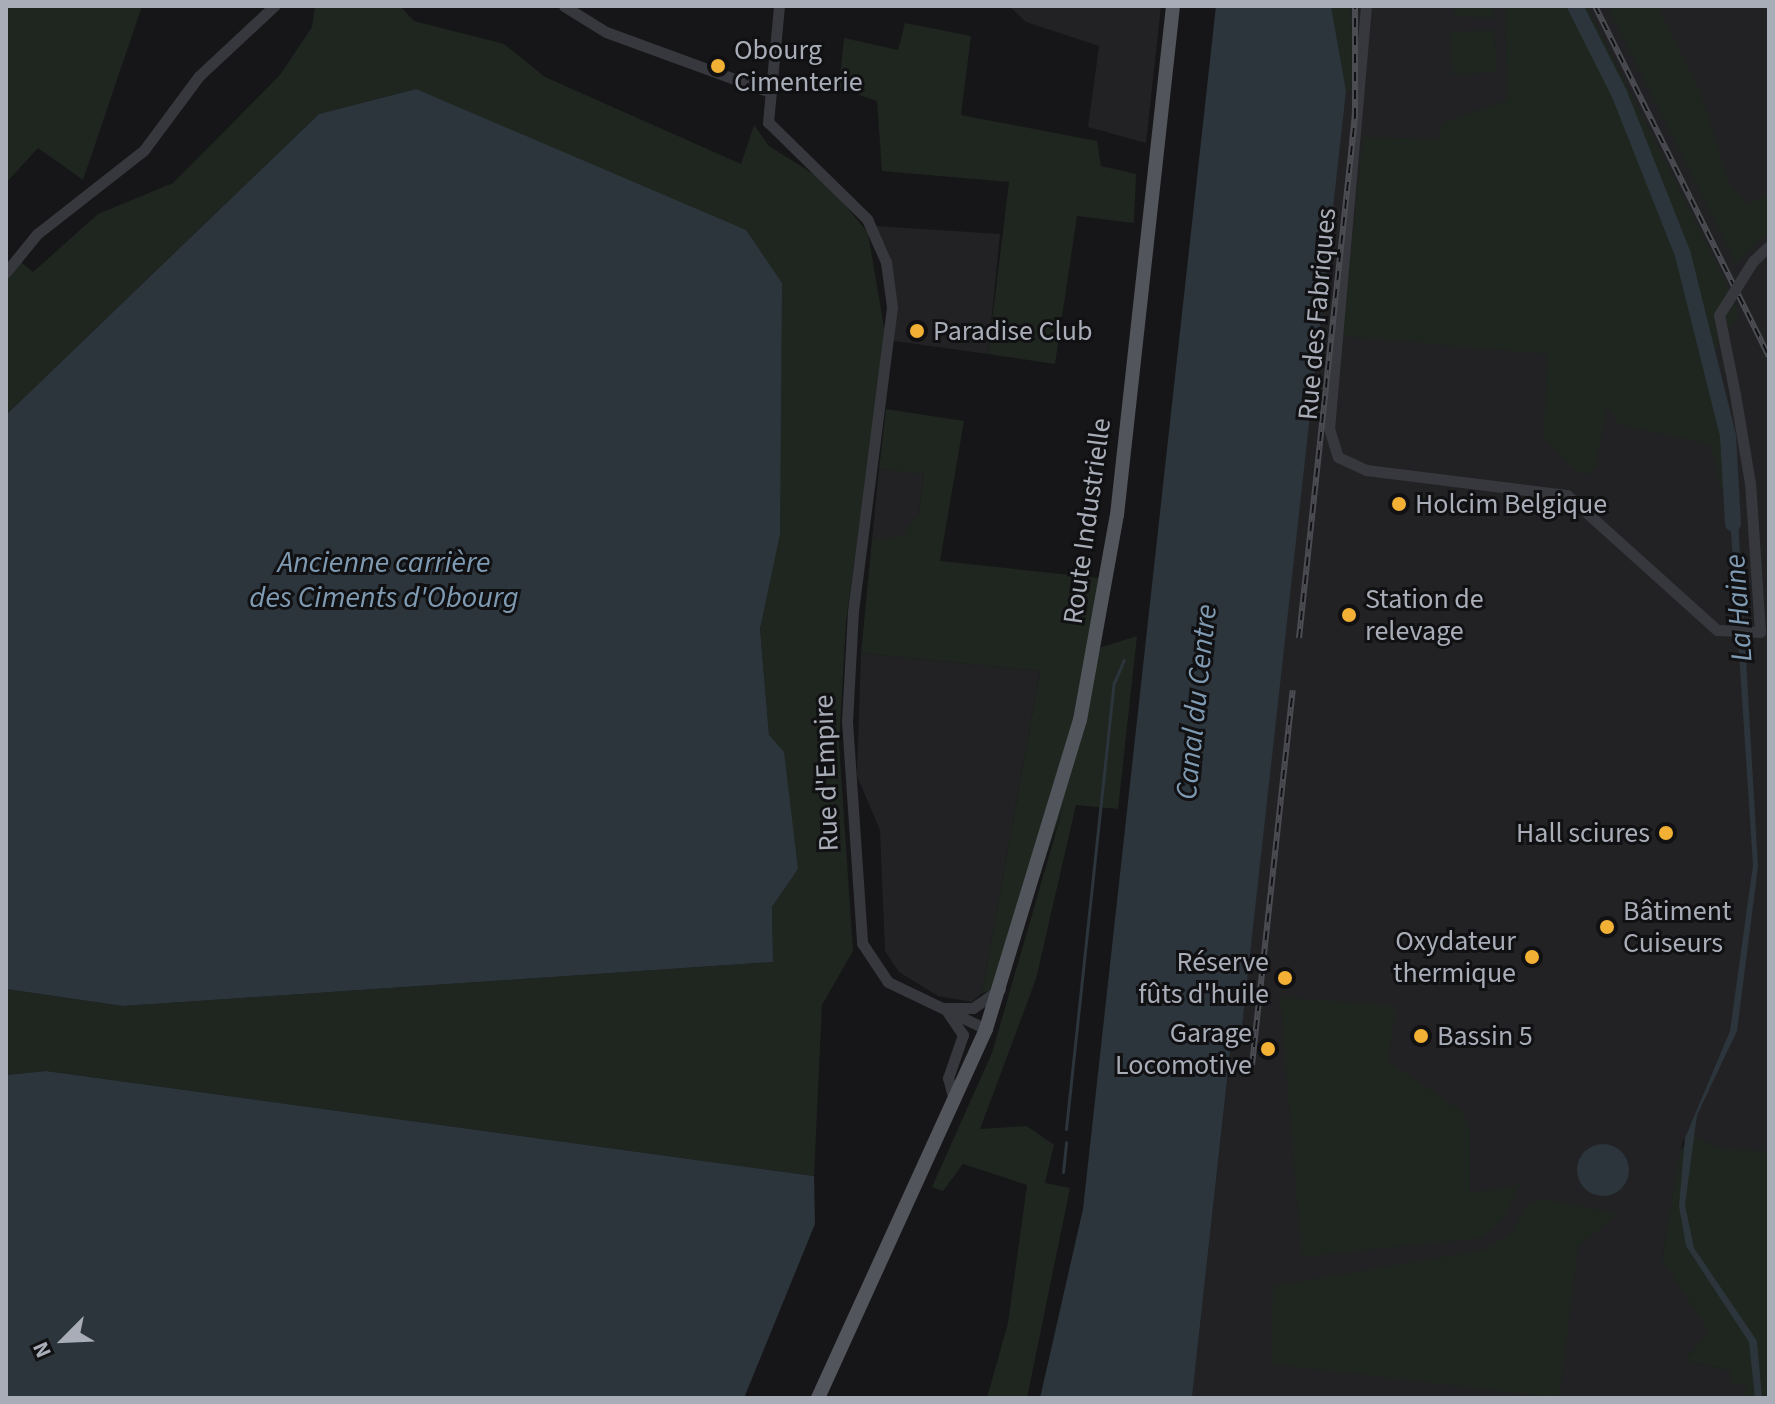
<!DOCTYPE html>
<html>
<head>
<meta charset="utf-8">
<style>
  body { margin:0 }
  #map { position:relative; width:1775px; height:1404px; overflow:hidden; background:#161618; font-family:"Source Sans 3",sans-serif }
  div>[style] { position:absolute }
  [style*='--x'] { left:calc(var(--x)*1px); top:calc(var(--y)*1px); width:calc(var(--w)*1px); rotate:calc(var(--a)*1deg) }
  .built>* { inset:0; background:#222225 }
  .green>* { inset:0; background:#1e261f }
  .water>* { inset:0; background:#2c353c }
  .round { border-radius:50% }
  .stream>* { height:3px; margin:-1.5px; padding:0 1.5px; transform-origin:1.5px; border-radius:1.5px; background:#2c353c }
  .river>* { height:16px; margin:-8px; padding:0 8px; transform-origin:8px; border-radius:8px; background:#2c353c }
  .minor>* { height:11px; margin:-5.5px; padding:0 5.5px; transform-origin:5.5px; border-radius:5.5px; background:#37383d }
  .major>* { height:14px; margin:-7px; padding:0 7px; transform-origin:7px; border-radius:7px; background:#53555c }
  .rail>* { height:6px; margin-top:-3px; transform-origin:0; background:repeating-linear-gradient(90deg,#111113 0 9px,#4a4c52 0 18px); box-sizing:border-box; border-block:2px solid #4a4c52 }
  .minor-bridge>* { height:11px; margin:-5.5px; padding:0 5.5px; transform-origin:5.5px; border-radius:5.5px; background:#37383d }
  .dots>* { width:22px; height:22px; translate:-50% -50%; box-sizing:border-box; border:4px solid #111113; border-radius:50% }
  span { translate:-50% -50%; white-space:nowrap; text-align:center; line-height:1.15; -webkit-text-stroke:6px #111113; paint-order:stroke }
  .poi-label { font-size:28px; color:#a8adb8 }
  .left { translate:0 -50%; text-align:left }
  .right { translate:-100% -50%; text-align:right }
  .street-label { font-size:28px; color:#a8adb8 }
  .water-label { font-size:30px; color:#7f9bb3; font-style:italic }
  .frame { position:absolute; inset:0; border:8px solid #a8adb8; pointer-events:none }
  .north { position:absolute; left:24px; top:1300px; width:80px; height:80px; -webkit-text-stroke:6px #111113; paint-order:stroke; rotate:246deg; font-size:22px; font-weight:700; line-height:32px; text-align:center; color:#a8adb8 }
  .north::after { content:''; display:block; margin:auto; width:28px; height:36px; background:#a8adb8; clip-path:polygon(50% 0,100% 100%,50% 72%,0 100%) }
</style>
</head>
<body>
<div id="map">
  <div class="built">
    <div style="clip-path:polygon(1009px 6px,1161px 6px,1146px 143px,1088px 127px,1099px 46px,1026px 22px)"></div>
    <div style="clip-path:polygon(1331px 6px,1456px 6px,1455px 15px,1493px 17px,1495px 6px,1769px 6px,1769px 1303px,1683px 1139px,1662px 1259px,1710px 1332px,1685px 1360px,1730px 1371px,1769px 1398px,1192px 1398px,1232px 1035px,1241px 1035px,1345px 91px)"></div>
    <div style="clip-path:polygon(875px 226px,1000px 234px,988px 354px,894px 341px,889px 254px)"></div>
    <div style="clip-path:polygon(879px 469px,924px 473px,919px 513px,902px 537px,872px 540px)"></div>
    <div style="clip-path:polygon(861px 653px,1040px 671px,982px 993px,972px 1002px,938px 996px,899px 972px,885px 951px,880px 830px,857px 776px)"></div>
  </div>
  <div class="green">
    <div style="clip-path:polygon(6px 6px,142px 6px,83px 180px,38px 148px,6px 183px)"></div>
    <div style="clip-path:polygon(315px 6px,400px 6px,414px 21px,504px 44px,545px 77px,741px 164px,754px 125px,769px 146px,826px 182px,868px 233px,885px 333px,846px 623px,839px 743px,853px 951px,822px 1005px,814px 1176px,46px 1071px,6px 1075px,6px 989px,123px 1006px,773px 962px,772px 907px,798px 869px,769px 735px,760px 629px,773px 565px,416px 89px,319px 114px,6px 415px,6px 272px,17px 259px,33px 272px,98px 214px,173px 183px,280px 75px,312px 27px)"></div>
    <div style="clip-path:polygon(1331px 6px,1351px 6px,1352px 90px,1346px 91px)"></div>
    <div style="clip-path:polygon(1456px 6px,1495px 6px,1493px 18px,1454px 16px)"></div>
    <div style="clip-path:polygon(1505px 6px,1587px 6px,1725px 280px,1739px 314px,1713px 353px,1734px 429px,1737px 491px,1721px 490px,1711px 445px,1618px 424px,1607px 406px,1595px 468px,1587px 475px,1571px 467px,1544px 438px,1547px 354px,1342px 336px,1363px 137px,1439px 139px,1442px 123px,1507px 100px)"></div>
    <div style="clip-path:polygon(1607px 6px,1657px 6px,1701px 94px,1730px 185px,1749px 205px,1769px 191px,1769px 230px,1736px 264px)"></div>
    <div style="clip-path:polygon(905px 23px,971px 36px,961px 115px,1097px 141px,1101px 166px,1136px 174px,1134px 223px,1077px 216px,1055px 364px,988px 354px,1009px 182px,882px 171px,877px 101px,839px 88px,844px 38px,898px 50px)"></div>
    <div style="clip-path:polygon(1494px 30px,1497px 72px,1453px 75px,1450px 32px)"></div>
    <div style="clip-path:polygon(886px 409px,964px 421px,940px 561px,1108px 579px,1096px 649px,1137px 636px,1118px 809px,1076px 805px,1036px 979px,980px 1129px,1027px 1126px,1054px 1145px,1045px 1183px,1070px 1188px,1027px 1398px,987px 1398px,1008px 1323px,1027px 1185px,963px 1164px,943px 1191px,932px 1187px,992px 1053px,1064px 804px,1001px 989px,982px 993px,1040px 671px,861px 653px,872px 540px,902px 536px,919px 513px,924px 474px,879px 469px)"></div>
    <div style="clip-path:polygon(1280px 997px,1396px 1006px,1388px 1061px,1461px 1111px,1470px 1129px,1470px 1193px,1520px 1185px,1503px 1220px,1481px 1238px,1302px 1257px)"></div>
    <div style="clip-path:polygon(1692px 1135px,1720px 1148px,1769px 1152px,1769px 1398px,1744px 1398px,1746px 1385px,1732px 1383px,1730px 1371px,1685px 1360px,1709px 1332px,1662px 1259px,1680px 1151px)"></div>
    <div style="clip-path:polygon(1544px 1199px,1617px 1213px,1578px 1248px,1559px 1398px,1272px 1364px,1273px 1286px,1483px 1250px,1510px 1235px,1527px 1205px)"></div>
  </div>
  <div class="water">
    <div style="clip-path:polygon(1216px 6px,1331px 6px,1346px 91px,1241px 1036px,1232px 1035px,1192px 1398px,1040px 1398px,1083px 1209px)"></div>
    <div style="clip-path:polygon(416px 89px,746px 230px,782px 283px,780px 534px,760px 629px,769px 735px,784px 752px,798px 869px,772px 907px,773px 962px,123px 1006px,6px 989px,6px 415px,319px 114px)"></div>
    <div style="clip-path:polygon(1729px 501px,1737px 502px,1758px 867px,1737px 1031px,1697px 1115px,1685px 1205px,1694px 1248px,1757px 1341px,1762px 1398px,1755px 1398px,1749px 1342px,1686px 1246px,1679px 1206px,1685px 1138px,1730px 1031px,1753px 865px)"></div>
    <div style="clip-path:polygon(46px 1071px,814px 1176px,815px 1224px,744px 1398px,6px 1398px,6px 1075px)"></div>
    <div class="round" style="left:1577px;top:1144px;width:52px;height:52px"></div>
  </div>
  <div class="stream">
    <div style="--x:1066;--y:1129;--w:449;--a:-83.9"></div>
    <div style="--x:1114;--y:683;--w:25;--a:-67"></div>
    <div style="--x:1063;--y:1172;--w:30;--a:-84"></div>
  </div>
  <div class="river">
    <div style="--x:1575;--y:6;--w:97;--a:63.2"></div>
    <div style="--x:1619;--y:93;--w:174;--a:68.4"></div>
    <div style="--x:1683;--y:255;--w:187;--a:76"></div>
    <div style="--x:1728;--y:436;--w:88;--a:86.7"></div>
  </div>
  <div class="minor">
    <div style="--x:564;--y:6;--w:49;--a:31.8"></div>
    <div style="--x:606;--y:32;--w:171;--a:20.1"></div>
    <div style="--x:779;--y:6;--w:117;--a:95.4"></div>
    <div style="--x:768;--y:122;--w:139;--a:44.4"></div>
    <div style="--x:867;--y:219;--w:47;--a:66.2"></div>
    <div style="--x:886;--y:262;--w:45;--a:82.4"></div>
    <div style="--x:892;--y:307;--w:306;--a:97.3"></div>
    <div style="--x:853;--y:611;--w:110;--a:93.1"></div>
    <div style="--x:847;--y:721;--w:223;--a:86.1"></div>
    <div style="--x:862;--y:943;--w:47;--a:56.3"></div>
    <div style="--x:888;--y:982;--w:109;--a:25.6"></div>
    <div style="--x:1366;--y:6;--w:424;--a:95"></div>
    <div style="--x:1329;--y:428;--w:30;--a:73"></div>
    <div style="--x:1338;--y:457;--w:31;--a:25"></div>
    <div style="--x:1366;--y:470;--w:203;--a:7.1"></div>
    <div style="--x:1567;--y:495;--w:202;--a:42"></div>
    <div style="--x:1717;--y:630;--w:43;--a:2.7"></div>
    <div style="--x:1760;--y:632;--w:149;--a:-93.8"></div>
    <div style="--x:1750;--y:483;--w:90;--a:-99.6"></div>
    <div style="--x:1753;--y:261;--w:22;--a:-43"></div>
    <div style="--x:6;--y:272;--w:49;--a:-50.8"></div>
    <div style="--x:37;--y:234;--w:136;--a:-38.1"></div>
    <div style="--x:144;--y:150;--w:92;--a:-53.4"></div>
    <div style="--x:199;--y:76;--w:103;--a:-43"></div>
    <div style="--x:954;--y:1100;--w:23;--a:-105"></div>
    <div style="--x:948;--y:1078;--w:46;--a:-70.8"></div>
    <div style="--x:963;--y:1035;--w:32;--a:-124"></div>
    <div style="--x:945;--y:1008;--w:28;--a:0"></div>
    <div style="--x:973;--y:1008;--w:33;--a:-35"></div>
  </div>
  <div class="major">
    <div style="--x:818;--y:1398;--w:405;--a:-65.5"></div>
    <div style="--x:986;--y:1029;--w:323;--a:-73.1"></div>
    <div style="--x:1080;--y:720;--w:208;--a:-79.8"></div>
    <div style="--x:1117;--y:515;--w:512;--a:-83.72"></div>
  </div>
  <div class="rail">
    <div style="--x:1595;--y:6;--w:391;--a:63.6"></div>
    <div style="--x:1299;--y:638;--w:524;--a:-83.87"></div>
    <div style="--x:1355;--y:117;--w:111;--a:-90"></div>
    <div style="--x:1252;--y:1065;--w:377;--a:-83.8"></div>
  </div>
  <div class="minor-bridge">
    <div style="--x:1735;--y:394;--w:81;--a:-101.4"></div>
    <div style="--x:1719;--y:315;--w:64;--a:-57.8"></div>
  </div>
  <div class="dots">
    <div style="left:718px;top:66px;background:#f2b134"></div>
    <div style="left:917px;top:331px;background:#f2b134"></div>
    <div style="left:1399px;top:504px;background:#f2b134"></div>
    <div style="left:1349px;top:615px;background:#f2b134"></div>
    <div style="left:1666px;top:833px;background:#f2b134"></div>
    <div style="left:1607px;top:927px;background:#f2b134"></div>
    <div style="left:1532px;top:957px;background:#f2b134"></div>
    <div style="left:1285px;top:978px;background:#f2b134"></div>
    <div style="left:1421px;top:1036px;background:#f2b134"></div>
    <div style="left:1268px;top:1049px;background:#f2b134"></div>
  </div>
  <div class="poi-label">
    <span class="left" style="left:734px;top:66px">Obourg<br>Cimenterie</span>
    <span class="left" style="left:933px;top:331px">Paradise Club</span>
    <span class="left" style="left:1415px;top:504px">Holcim Belgique</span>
    <span class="left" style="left:1365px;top:615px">Station de<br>relevage</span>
    <span class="right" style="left:1650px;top:833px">Hall sciures</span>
    <span class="left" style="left:1623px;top:927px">Bâtiment<br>Cuiseurs</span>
    <span class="right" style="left:1516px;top:957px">Oxydateur<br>thermique</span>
    <span class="right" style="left:1269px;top:978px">Réserve<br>fûts d'huile</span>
    <span class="right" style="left:1252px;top:1049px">Garage<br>Locomotive</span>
    <span class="left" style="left:1437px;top:1036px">Bassin 5</span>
  </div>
  <div class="street-label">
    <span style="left:1317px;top:314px;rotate:-85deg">Rue des Fabriques</span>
    <span style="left:1087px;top:521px;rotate:-82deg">Route Industrielle</span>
    <span style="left:826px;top:773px;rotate:-92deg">Rue d'Empire</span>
  </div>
  <div class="water-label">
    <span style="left:384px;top:580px">Ancienne carrière<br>des Ciments d'Obourg</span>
    <span style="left:1739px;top:608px;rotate:-94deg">La Haine</span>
    <span style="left:1197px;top:702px;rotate:-84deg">Canal du Centre</span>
  </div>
  <div class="frame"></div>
  <div class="north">N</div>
</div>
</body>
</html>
